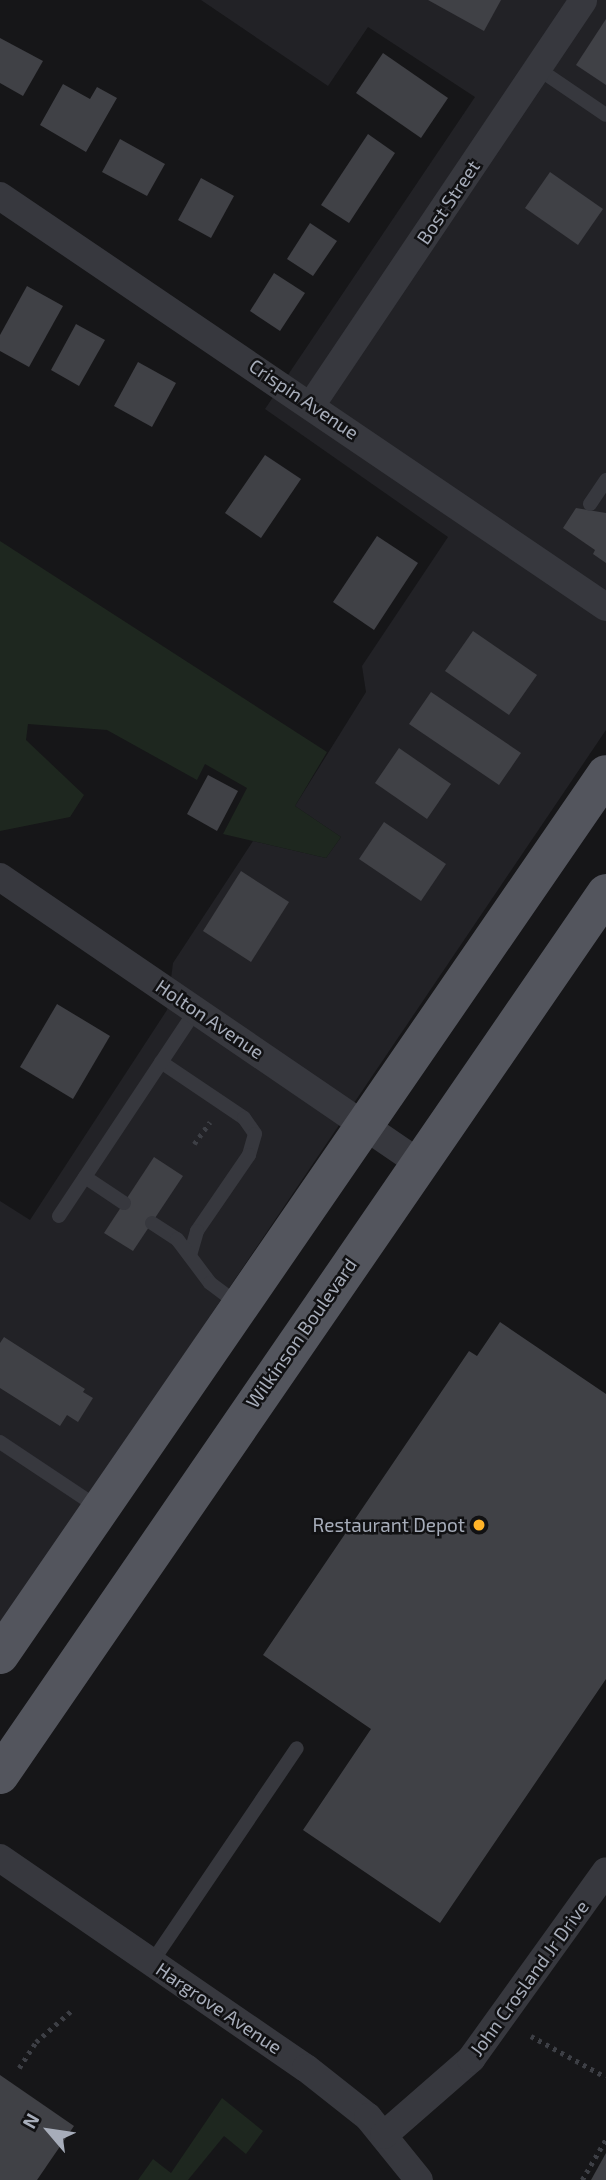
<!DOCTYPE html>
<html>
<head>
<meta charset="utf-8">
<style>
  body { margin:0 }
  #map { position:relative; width:606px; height:2180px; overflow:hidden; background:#161618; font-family:"Exo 2",sans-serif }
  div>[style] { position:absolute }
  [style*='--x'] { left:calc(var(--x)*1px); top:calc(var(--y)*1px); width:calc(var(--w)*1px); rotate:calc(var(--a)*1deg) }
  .built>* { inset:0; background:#222226 }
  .green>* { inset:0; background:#1e271f }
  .building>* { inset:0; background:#404146 }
  .path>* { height:4.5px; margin-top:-2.25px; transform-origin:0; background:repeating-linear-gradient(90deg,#3d3f45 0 3.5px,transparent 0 8.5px) }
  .lane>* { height:14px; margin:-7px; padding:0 7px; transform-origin:7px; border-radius:7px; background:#37383e }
  .street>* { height:28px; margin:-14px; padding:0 14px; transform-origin:14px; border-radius:14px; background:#37383e }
  .primary>* { height:38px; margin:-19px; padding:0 19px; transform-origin:19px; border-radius:19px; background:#53555d }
  .dots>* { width:19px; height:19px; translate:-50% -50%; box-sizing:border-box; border:4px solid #111113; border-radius:50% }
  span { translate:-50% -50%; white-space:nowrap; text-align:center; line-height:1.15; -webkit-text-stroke:5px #111113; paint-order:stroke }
  .street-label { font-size:19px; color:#a7adba }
  .poi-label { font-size:19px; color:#a7adba }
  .right { translate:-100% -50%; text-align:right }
  .north { position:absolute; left:14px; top:2096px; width:70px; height:70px; -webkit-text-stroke:5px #111113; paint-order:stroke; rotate:299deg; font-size:19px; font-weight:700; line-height:28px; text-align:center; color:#a7adba }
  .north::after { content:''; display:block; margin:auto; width:24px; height:32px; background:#a7adba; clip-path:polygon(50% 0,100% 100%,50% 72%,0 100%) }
</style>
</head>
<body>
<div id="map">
  <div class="built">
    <div style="clip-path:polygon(201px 0,606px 0,606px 730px,0 1627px,0 1201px,30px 1220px,167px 1010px,173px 963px,253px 841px,326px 858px,341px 837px,295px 806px,366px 692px,362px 666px,448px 537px,265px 409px,475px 97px,368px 27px,328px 86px)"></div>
  </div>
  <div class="green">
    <div style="clip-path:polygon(0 541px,327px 752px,295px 806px,341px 837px,326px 858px,223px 834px,247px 788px,205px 764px,197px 780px,107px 730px,28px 724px,26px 740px,84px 795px,70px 817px,0 831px)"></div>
    <div style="clip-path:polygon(222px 2098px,263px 2131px,246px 2154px,224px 2136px,188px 2180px,138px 2180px,153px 2159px,171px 2173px)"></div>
  </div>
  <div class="building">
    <div style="clip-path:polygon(428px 0,501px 0,484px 31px)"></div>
    <div style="clip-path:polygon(606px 19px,606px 85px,576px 65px)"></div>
    <div style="clip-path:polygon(0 38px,43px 61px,23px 96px,0 83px)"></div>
    <div style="clip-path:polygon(383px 53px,448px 98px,421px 138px,356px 93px)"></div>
    <div style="clip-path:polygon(63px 84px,90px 99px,97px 87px,117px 98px,86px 152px,40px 125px)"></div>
    <div style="clip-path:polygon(368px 134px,395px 153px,349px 223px,321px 205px)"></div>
    <div style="clip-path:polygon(120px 139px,165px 164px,147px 196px,102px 172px)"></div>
    <div style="clip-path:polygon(550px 172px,603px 209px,578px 245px,525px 208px)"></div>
    <div style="clip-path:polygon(201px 178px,234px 196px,211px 238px,178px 220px)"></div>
    <div style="clip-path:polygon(310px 223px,337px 241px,313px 276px,287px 259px)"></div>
    <div style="clip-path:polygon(274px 273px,305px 293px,280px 331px,250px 311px)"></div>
    <div style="clip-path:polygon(27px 286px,63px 306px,29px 367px,0 351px,0 335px)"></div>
    <div style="clip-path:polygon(76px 324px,105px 340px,79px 386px,51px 370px)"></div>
    <div style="clip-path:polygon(138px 362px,176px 383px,152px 427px,114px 406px)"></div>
    <div style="clip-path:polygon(265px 455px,301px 479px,261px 538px,225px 513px)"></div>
    <div style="clip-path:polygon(576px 508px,606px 513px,606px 563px,593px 554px,595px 550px,563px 528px)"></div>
    <div style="clip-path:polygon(377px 536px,418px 563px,374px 630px,333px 602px)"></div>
    <div style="clip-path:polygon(473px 631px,537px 675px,509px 715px,445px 671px)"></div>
    <div style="clip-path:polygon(431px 692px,521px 753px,499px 785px,409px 724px)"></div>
    <div style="clip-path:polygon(399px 748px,451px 784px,427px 819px,375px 783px)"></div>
    <div style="clip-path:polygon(208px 775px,238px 791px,217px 831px,187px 814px)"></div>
    <div style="clip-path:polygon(384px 822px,446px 864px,421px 901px,359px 859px)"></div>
    <div style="clip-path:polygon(241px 871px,289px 902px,251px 962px,203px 931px)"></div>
    <div style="clip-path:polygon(57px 1004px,110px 1036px,73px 1099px,20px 1067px)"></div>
    <div style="clip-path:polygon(154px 1157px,183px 1176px,133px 1251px,104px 1233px)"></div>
    <div style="clip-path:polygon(500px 1322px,606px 1394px,606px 1679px,440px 1923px,303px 1830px,371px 1729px,263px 1655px,469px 1351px,477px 1356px)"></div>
    <div style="clip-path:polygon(4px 1337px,85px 1389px,83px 1392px,93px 1398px,78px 1422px,67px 1415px,60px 1426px,0 1388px,0 1343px)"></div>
    <div style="clip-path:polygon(0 2075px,74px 2126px,37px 2180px,0 2180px)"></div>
    <div style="clip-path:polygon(606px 2153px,606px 2180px,591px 2180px)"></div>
  </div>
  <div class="path">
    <div style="--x:194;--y:1144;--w:27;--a:-54"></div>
    <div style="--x:531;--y:2036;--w:85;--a:28.7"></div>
    <div style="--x:19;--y:2068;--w:31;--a:-57"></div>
    <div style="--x:36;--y:2042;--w:48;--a:-41.6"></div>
    <div style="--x:582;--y:2180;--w:48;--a:-59.7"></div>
  </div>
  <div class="lane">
    <div style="--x:537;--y:68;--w:83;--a:34.3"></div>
    <div style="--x:590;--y:504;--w:29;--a:-56"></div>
    <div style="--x:161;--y:1062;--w:100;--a:34"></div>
    <div style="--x:244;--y:1118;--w:19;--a:55"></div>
    <div style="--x:255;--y:1134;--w:22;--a:106"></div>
    <div style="--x:249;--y:1155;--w:92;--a:124.4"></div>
    <div style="--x:197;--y:1231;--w:25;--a:106"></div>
    <div style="--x:85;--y:1177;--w:47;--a:33.7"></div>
    <div style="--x:59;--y:1216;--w:247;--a:-56.4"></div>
    <div style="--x:152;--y:1223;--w:30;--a:33"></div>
    <div style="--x:177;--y:1239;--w:55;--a:53.1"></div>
    <div style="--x:210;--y:1283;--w:36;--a:37"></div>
    <div style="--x:0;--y:1442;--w:119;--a:33.7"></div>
    <div style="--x:152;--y:1962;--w:258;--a:-55.9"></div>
  </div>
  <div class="street">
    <div style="--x:0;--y:196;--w:732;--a:34.15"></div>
    <div style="--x:312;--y:404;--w:486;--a:-56.1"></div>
    <div style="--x:0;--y:877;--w:507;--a:34.32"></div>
    <div style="--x:0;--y:1858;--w:371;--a:34.5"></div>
    <div style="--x:306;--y:2068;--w:79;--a:38.3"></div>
    <div style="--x:368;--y:2117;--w:81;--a:51"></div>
    <div style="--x:384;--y:2135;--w:116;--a:-41.1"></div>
    <div style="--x:471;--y:2059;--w:231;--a:-54.3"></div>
  </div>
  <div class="primary">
    <div style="--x:0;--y:1655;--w:1069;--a:-55.48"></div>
    <div style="--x:0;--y:1775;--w:1070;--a:-55.51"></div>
  </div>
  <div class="dots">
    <div style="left:479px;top:1525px;background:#ffb328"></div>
  </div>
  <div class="street-label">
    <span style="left:448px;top:202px;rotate:-56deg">Bost Street</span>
    <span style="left:304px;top:399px;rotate:34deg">Crispin Avenue</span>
    <span style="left:210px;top:1019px;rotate:34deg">Holton Avenue</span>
    <span style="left:301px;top:1333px;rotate:-55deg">Wilkinson Boulevard</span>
    <span style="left:529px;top:1978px;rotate:-54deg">John Crosland Jr Drive</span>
    <span style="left:219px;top:2008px;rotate:34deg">Hargrove Avenue</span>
  </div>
  <div class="poi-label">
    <span class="right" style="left:465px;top:1525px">Restaurant Depot</span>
  </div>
  <div class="north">N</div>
</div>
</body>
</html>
